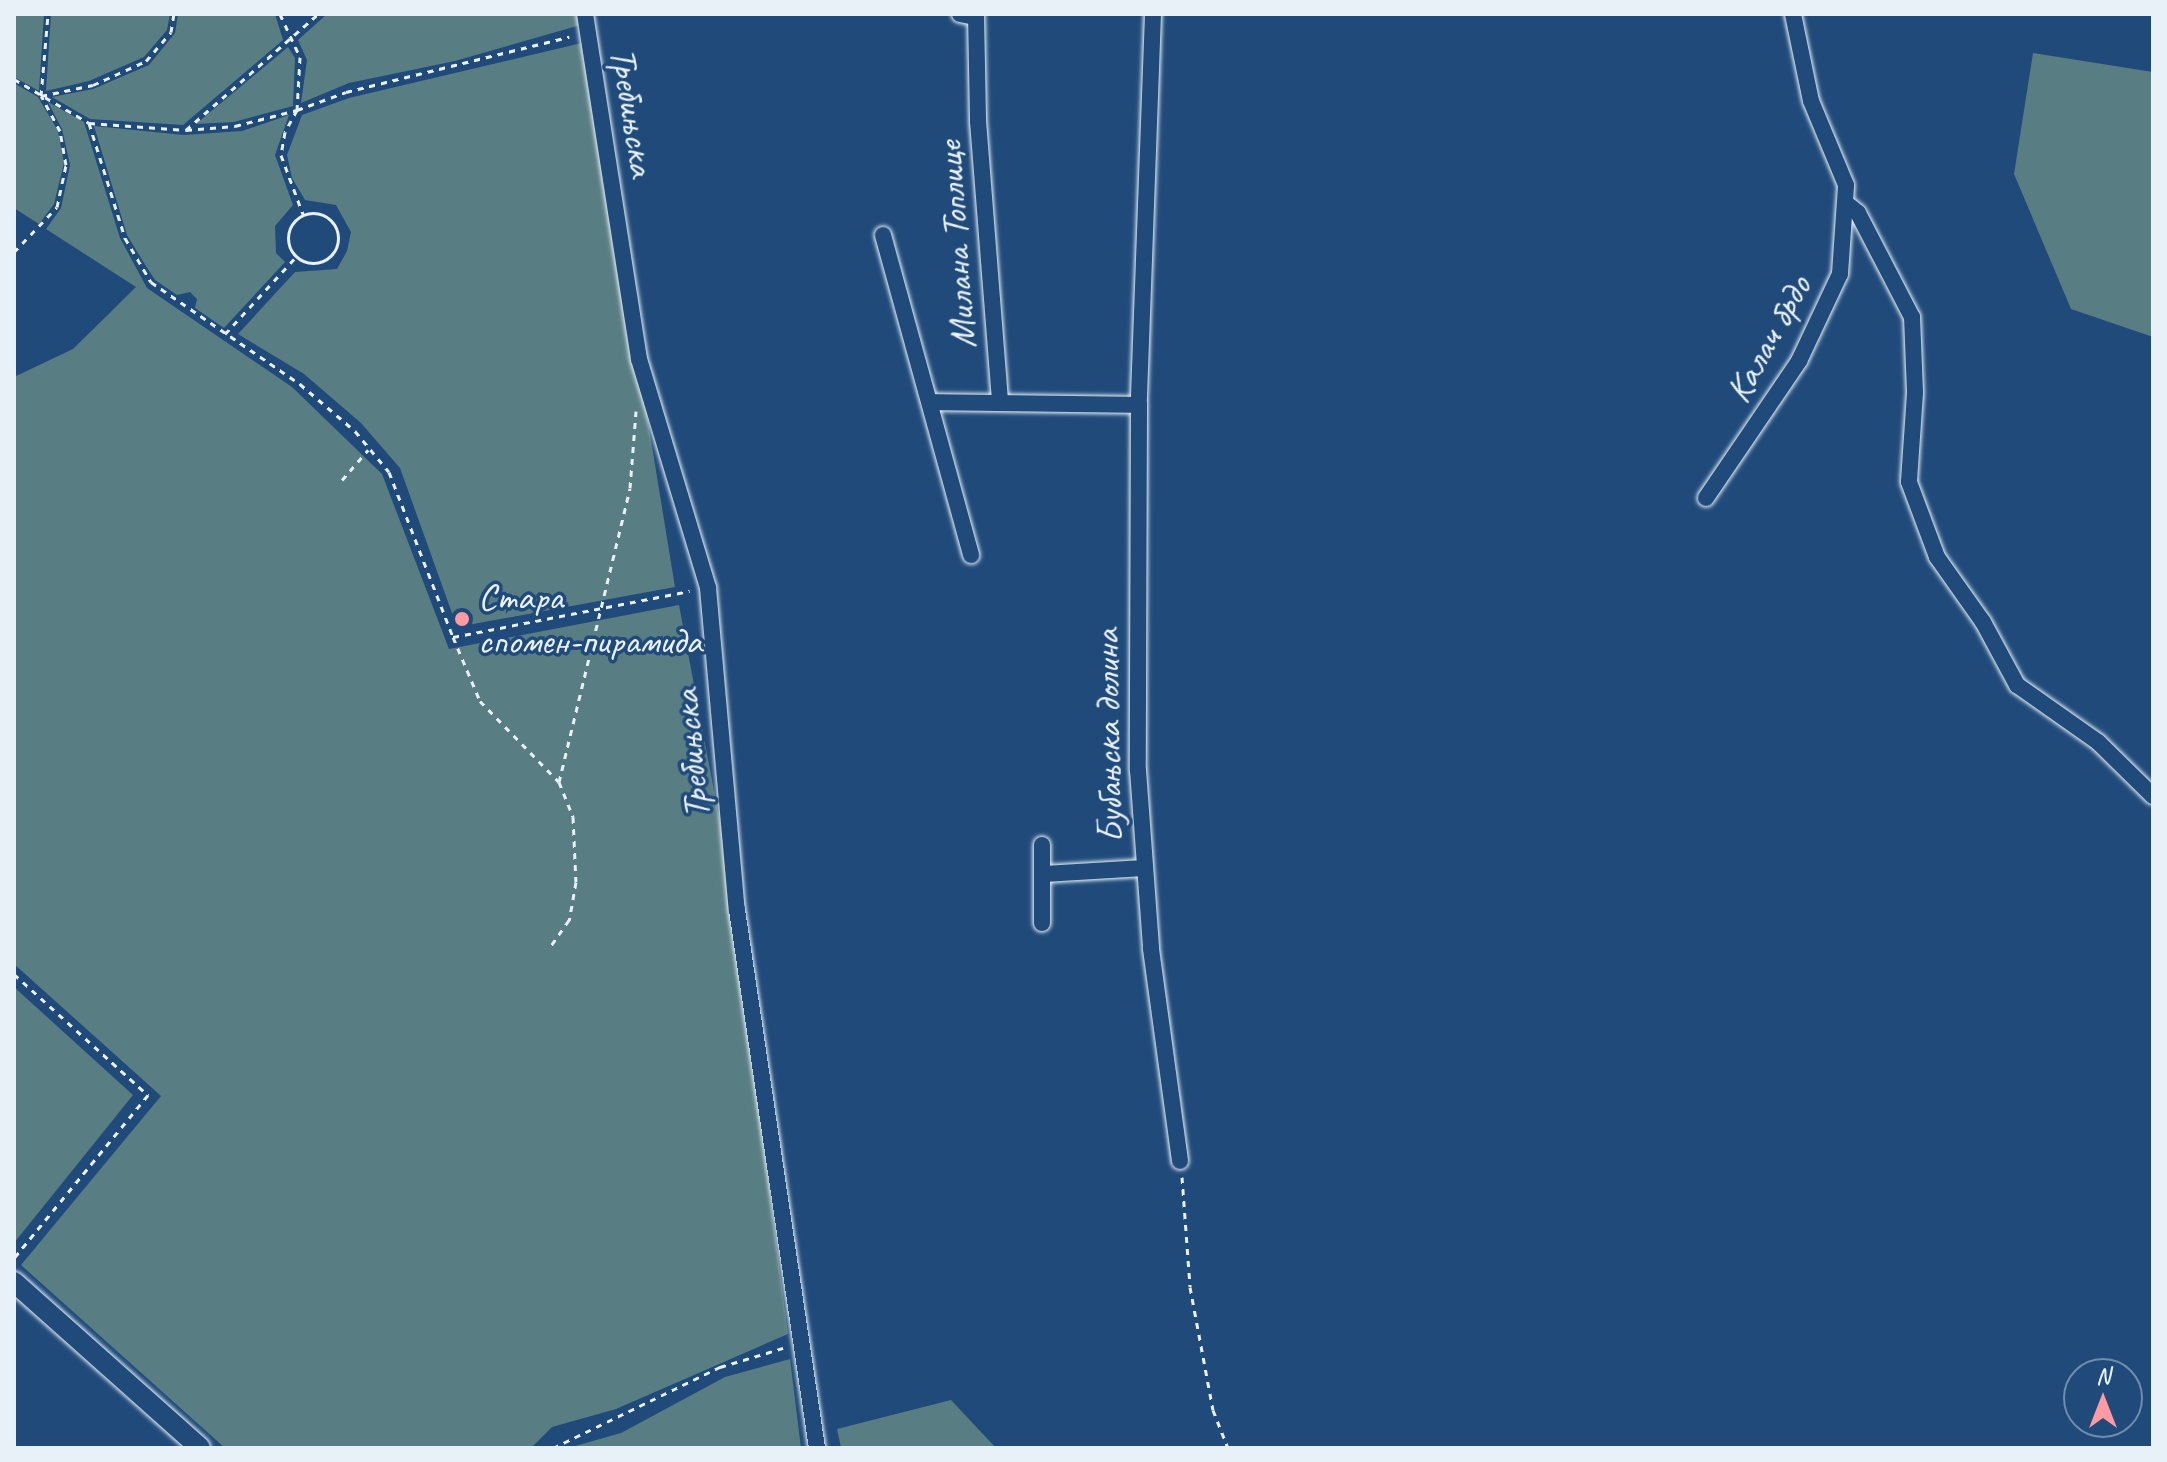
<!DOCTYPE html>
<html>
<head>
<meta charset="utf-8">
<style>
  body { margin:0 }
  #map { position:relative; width:2167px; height:1462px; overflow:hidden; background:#1f4a7a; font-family:Caveat,sans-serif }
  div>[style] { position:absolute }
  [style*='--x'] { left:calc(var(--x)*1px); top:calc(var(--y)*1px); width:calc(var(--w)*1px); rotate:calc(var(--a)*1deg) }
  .green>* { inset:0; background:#587d83 }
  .path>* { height:3px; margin-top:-1.5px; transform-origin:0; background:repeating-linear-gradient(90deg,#e8f1f8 0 6px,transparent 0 12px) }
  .path>.ring { margin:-1.5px; padding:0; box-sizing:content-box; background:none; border:3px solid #e8f1f8; border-radius:50% }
  .roads { filter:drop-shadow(0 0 2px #e8f1f8) drop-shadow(0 0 2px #e8f1f8) }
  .minor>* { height:16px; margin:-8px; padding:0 8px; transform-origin:8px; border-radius:8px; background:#1f4a7a }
  .tertiary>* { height:20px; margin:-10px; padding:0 10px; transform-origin:10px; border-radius:10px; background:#1f4a7a }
  .dots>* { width:22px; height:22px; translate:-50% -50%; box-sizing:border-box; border:4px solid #1f4a7a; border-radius:50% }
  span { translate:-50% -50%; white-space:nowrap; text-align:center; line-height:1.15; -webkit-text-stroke:7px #1f4a7a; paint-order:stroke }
  .street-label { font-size:38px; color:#e8f1f8 }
  .poi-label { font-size:38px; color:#e8f1f8 }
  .left { translate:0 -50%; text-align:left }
  .frame { position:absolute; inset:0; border:16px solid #e8f1f8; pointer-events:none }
  .north { position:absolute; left:2063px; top:1358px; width:80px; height:80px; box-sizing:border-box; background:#1f4a7a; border:2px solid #6f8dac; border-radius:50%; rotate:0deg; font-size:22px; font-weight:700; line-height:32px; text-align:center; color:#e8f1f8 }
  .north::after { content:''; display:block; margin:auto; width:28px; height:36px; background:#ff9aa2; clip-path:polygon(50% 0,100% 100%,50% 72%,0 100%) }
</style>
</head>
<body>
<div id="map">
  <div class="green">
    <div style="clip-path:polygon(14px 14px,44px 14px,39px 91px,14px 77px)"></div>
    <div style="clip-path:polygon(51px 14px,170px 14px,167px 30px,144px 57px,89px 81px,46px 91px)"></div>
    <div style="clip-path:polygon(178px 14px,275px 14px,283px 40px,183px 125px,90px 119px,52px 97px,93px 89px,149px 65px,175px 33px)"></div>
    <div style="clip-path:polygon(327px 14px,583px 14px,584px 24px,455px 61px,349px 83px,301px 103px,307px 60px,298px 40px)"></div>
    <div style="clip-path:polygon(586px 42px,675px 587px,457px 627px,400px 468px,361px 423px,304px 374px,238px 334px,295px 272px,337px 269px,347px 251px,351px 232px,336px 205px,305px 200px,292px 178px,287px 155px,302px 115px,349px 98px)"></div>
    <div style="clip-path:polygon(288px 47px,295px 58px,293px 106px,234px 122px,196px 124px)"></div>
    <div style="clip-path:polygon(2033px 53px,2153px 72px,2153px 337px,2071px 309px,2014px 174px)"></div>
    <div style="clip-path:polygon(14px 83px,38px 97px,58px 131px,64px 163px,54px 204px,39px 224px,14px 208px)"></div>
    <div style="clip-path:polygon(48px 102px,84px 122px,120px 238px,147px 288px,292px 387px,382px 474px,449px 649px,679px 605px,727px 860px,788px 1334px,616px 1409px,552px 1427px,531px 1448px,225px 1448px,21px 1265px,161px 1096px,14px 964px,14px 377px,73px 349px,136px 287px,46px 229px,61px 208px,70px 165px,62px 129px)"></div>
    <div style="clip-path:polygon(289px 115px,275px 155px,293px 205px,275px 226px,276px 253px,285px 262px,224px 328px,195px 308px,197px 299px,190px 292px,177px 295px,155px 280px,144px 263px,127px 235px,94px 126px,184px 135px,242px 131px)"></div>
    <div style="clip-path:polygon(14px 987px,133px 1095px,14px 1243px)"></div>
    <div style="clip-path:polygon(790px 1359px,801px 1448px,568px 1448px,621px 1433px,725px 1377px)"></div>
    <div style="clip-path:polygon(951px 1400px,996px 1448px,841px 1448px,837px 1429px)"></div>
  </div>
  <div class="path">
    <div style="--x:280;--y:14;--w:47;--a:65.1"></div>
    <div style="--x:300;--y:57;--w:53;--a:93.2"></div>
    <div style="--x:297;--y:110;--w:52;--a:-20.2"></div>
    <div style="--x:346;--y:92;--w:230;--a:-13.9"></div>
    <div style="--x:14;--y:79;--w:87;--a:30.4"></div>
    <div style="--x:89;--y:123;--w:121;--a:72.6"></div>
    <div style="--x:125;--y:238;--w:51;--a:59.4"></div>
    <div style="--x:151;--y:282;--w:181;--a:34.4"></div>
    <div style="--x:300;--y:384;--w:72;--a:40.5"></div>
    <div style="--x:355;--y:431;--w:53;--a:50.3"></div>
    <div style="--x:389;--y:472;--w:177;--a:68.8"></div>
    <div style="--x:453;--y:637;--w:241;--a:-11"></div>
    <div style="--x:41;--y:96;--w:53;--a:-11.9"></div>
    <div style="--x:93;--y:85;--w:58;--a:-24.4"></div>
    <div style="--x:146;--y:61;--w:38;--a:-49"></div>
    <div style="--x:171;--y:32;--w:18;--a:-81"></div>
    <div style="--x:89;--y:123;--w:97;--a:4.1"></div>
    <div style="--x:186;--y:130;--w:49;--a:-4.7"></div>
    <div style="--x:235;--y:126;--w:64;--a:-14.5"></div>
    <div style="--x:297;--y:110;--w:25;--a:119"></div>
    <div style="--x:285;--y:132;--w:23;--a:100"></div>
    <div style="--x:281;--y:155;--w:63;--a:69.6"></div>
    <div style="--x:186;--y:130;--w:176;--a:-41.3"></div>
    <div class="ring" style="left:288px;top:213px;width:47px;height:47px"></div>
    <div style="--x:14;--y:252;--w:62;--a:-46.3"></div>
    <div style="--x:57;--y:207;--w:43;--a:-77.9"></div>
    <div style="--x:66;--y:165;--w:35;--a:-100"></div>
    <div style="--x:60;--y:131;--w:40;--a:-118"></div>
    <div style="--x:41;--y:96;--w:82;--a:-85.1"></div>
    <div style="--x:225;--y:334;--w:106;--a:-47.3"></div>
    <div style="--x:342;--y:480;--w:40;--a:-49"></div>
    <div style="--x:453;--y:637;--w:69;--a:67.1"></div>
    <div style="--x:480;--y:701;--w:113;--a:45.7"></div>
    <div style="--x:559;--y:782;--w:38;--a:68"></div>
    <div style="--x:573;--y:817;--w:65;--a:87.4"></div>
    <div style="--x:576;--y:882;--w:39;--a:100"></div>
    <div style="--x:569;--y:920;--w:35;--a:125"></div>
    <div style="--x:559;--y:782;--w:302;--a:-76.4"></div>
    <div style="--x:630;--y:488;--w:77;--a:-85.5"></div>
    <div style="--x:14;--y:974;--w:181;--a:42.1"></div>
    <div style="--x:148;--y:1095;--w:211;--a:129.4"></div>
    <div style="--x:1182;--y:1177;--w:110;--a:85.8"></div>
    <div style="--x:1190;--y:1287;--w:125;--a:79.4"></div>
    <div style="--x:1213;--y:1410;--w:41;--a:68.5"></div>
    <div style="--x:553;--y:1448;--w:186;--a:-25.9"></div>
    <div style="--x:720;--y:1367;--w:66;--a:-16.8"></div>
  </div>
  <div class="roads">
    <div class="minor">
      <div style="--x:585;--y:14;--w:349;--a:81.1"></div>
      <div style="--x:639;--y:359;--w:239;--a:73.2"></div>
      <div style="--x:708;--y:588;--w:323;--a:84.9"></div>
      <div style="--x:737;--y:910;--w:544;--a:81.54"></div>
      <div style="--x:960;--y:14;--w:16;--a:11"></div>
      <div style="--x:976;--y:14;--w:107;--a:88.9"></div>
      <div style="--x:978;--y:121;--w:281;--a:85.5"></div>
      <div style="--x:1153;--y:14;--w:391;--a:92.1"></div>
      <div style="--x:1139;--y:405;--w:365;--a:90.2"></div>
      <div style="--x:1138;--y:770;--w:179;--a:85.8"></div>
      <div style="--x:1151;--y:949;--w:214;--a:82.2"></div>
      <div style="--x:1847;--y:204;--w:14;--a:39"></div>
      <div style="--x:1858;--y:213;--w:117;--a:62.6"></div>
      <div style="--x:1912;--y:317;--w:76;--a:87.7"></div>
      <div style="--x:1915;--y:393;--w:89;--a:93.9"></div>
      <div style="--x:1909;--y:482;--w:80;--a:69.5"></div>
      <div style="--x:1937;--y:557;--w:80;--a:54.7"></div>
      <div style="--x:1983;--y:622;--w:72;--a:61.6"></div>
      <div style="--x:2017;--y:685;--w:99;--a:35.1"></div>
      <div style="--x:2098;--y:742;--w:77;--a:44.5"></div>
      <div style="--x:883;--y:235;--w:332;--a:74.6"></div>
      <div style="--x:930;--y:402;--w:209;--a:0.8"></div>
      <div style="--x:1706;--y:498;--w:166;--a:-55.8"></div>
      <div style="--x:1799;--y:361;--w:96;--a:-64.8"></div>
      <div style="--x:1840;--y:274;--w:89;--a:-86.1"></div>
      <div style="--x:1846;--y:185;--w:91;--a:-112.6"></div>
      <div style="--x:1811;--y:101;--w:89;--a:-101.7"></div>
      <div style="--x:1042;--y:845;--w:78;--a:90"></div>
      <div style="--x:1044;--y:874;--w:100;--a:-3.4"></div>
    </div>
    <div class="tertiary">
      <div style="--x:14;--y:1282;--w:249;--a:41.7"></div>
    </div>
  </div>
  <div class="dots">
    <div style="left:462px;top:619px;background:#ff9aa2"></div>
  </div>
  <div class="street-label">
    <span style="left:633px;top:112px;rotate:81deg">Требињска</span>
    <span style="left:956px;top:245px;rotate:-94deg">Милана Топлице</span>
    <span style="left:1768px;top:339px;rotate:-61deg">Калач брдо</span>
    <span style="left:1108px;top:736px;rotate:-91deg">Бубањска долина</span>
    <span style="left:691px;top:754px;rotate:-95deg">Требињска</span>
  </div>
  <div class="poi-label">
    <span class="left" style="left:478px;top:619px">Стара<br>спомен-пирамида</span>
  </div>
  <div class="frame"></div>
  <div class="north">N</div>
</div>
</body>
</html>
